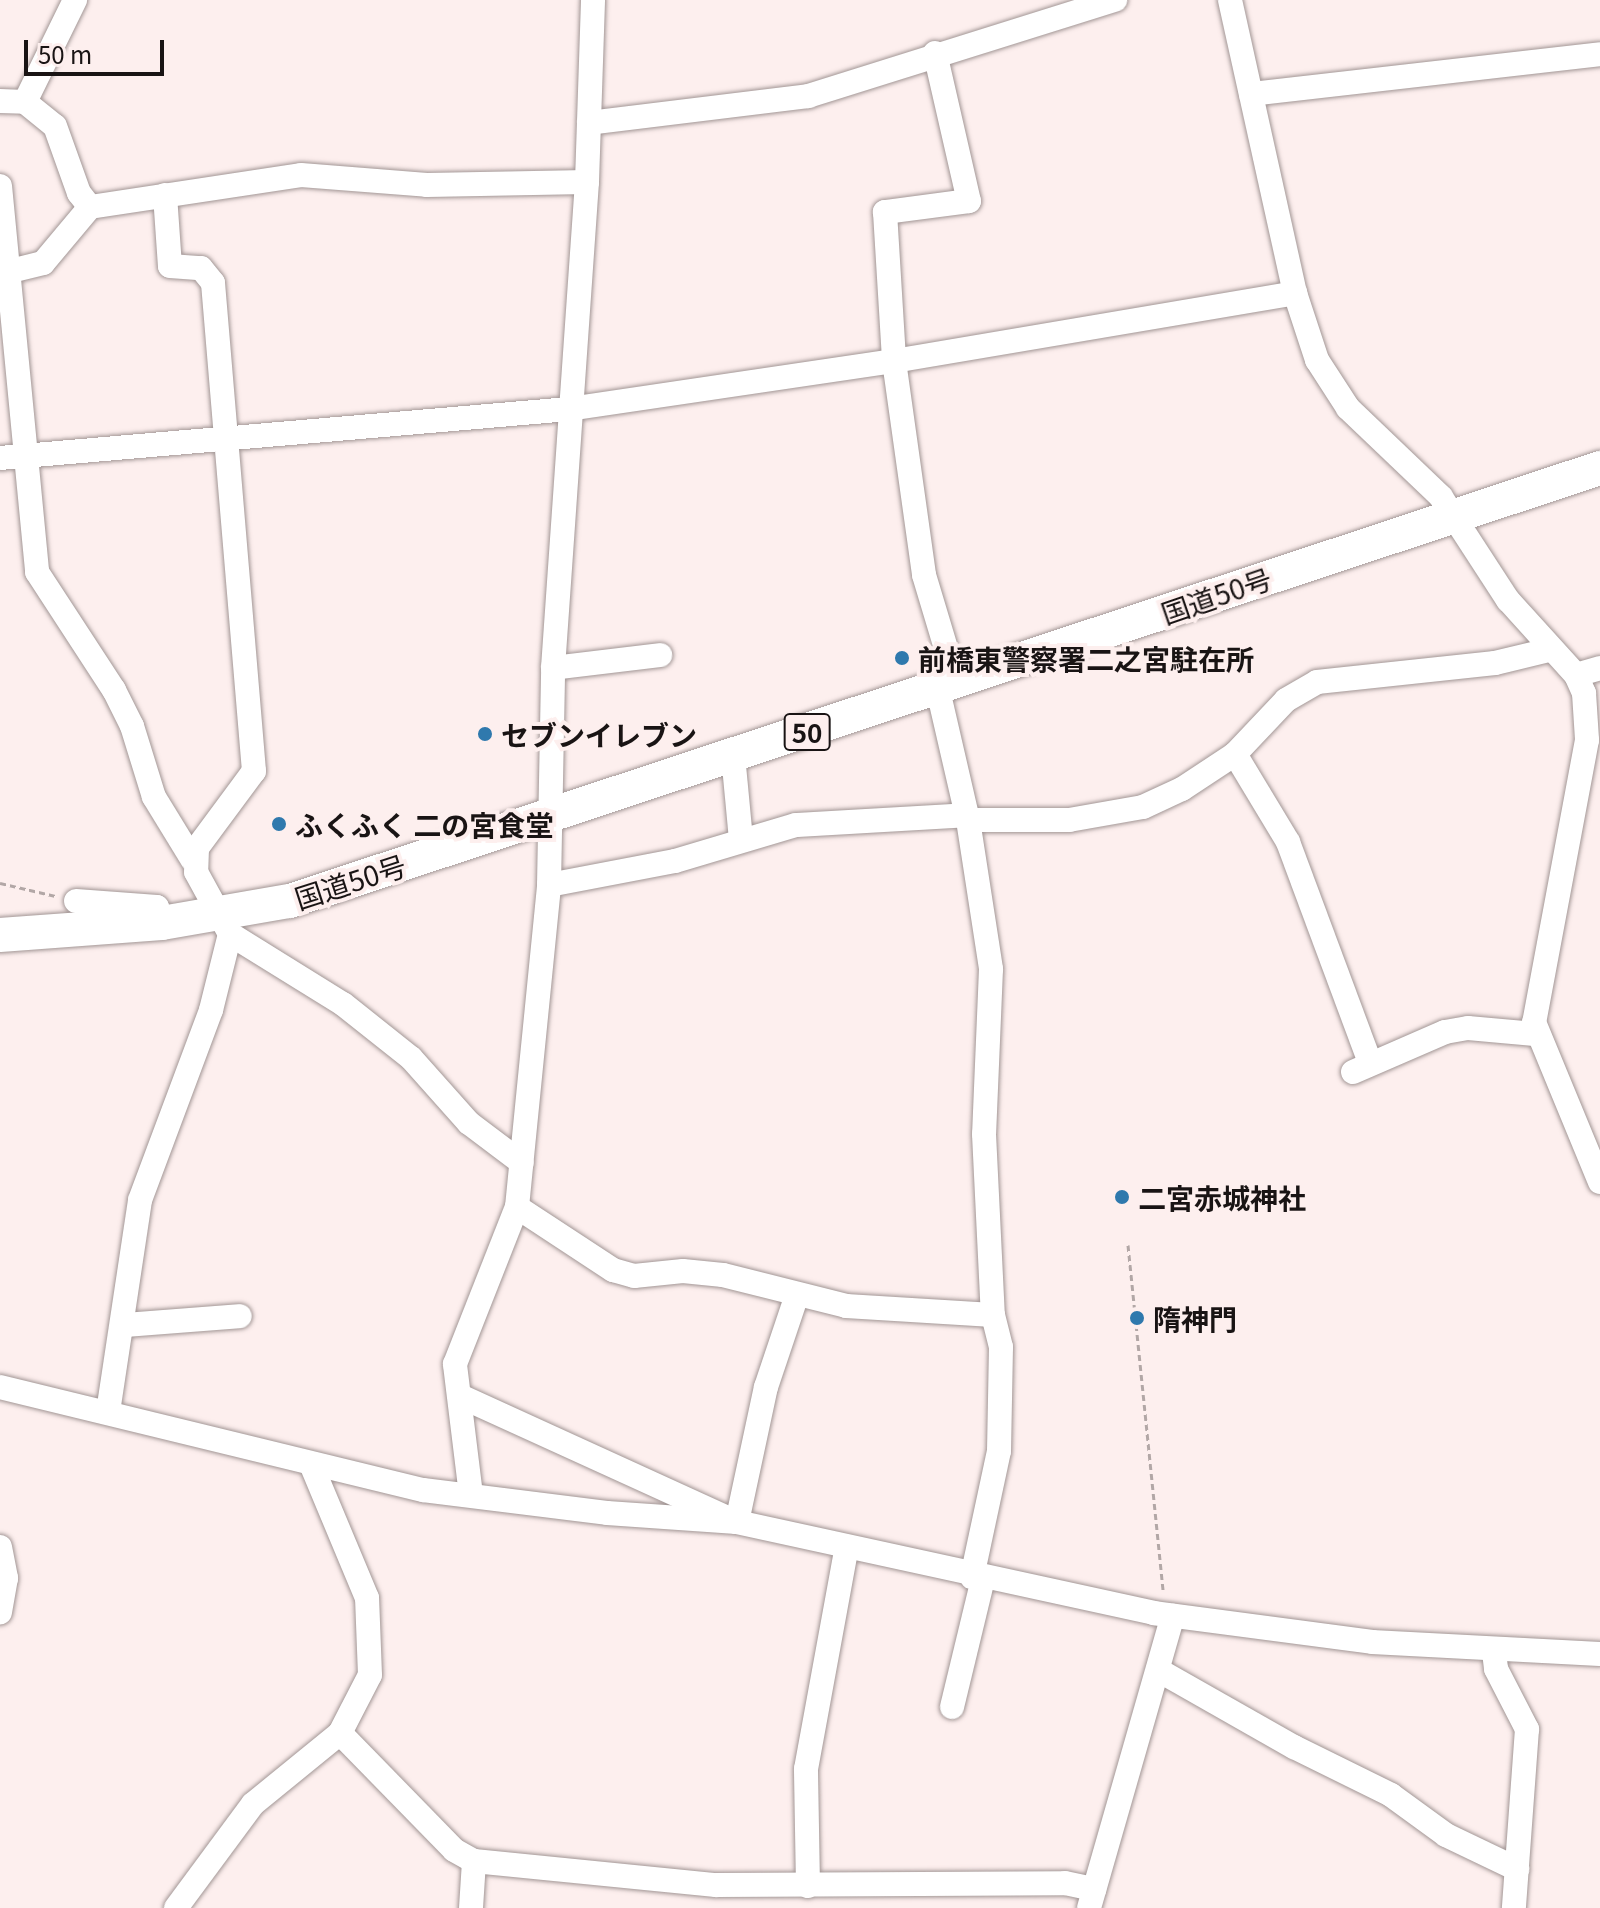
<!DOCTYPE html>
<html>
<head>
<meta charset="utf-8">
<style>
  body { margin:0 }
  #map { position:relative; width:1600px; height:1908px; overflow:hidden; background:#fdefee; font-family:Georgia,"Noto Sans JP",serif }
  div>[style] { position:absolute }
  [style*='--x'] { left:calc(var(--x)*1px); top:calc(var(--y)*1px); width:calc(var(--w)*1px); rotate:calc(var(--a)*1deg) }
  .path>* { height:3px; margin-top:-1.5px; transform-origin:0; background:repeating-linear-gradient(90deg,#b2a7a6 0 6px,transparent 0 10px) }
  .roads { filter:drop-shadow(0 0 2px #a29695) drop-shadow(0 0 2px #a29695) }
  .minor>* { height:24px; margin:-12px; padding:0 12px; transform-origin:12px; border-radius:12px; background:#fff }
  .highway>* { height:34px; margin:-17px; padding:0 17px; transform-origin:17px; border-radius:17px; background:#fff }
  .dots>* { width:22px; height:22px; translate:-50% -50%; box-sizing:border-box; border:4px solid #fdefee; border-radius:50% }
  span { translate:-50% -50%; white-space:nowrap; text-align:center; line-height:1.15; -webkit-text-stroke:8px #fdefee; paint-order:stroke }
  .shield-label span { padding:2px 6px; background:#fdefee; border:2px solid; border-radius:6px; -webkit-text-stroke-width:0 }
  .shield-label { font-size:26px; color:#191414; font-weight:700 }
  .street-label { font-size:28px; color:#191414 }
  .poi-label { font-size:28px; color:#191414; font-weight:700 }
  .left { translate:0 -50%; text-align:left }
  .scale { position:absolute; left:24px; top:40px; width:140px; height:36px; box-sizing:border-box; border:4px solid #191414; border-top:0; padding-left:10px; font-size:24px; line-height:28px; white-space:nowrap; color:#191414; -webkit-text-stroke:6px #fdefee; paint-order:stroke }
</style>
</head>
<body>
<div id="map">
  <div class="path">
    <div style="--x:0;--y:883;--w:57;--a:13.1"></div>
    <div style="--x:1128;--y:1245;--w:348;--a:84.2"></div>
  </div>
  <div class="roads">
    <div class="minor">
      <div style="--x:1230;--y:0;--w:300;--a:77.5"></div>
      <div style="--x:1295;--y:293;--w:71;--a:71.8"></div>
      <div style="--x:1317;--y:360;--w:57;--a:57.1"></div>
      <div style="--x:1348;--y:408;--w:129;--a:43.7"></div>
      <div style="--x:1441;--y:497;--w:123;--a:57"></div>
      <div style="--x:1508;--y:600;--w:101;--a:47.8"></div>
      <div style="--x:1576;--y:675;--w:20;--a:66"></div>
      <div style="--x:1584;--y:693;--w:47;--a:86.3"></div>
      <div style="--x:1587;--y:740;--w:287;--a:100.6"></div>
      <div style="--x:1534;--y:1022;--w:173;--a:67.6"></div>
      <div style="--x:935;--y:53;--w:152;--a:77.1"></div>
      <div style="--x:969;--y:201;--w:85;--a:172.5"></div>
      <div style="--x:885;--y:212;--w:149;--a:86.5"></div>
      <div style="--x:894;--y:361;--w:216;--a:82"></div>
      <div style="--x:924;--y:575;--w:112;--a:73.3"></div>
      <div style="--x:1251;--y:94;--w:351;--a:-6.5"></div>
      <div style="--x:0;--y:101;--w:25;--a:2"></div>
      <div style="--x:25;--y:102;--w:38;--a:39"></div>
      <div style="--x:55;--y:126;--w:71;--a:70.3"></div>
      <div style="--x:79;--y:193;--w:18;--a:52"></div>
      <div style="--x:90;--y:207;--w:73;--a:130"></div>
      <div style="--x:43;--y:263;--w:37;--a:166"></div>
      <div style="--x:25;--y:102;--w:114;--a:-63.9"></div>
      <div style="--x:589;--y:123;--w:221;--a:-7"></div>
      <div style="--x:808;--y:96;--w:322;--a:-17.4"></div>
      <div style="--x:0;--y:186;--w:388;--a:84.5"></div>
      <div style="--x:37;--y:572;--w:141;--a:56.9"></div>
      <div style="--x:114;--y:690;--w:40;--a:63.4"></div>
      <div style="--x:132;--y:726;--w:74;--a:72.8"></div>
      <div style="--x:154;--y:797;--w:73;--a:58.5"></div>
      <div style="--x:165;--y:195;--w:71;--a:86"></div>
      <div style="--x:170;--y:266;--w:31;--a:4"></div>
      <div style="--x:201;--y:268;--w:19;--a:51"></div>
      <div style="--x:213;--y:283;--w:490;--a:85.2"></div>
      <div style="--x:254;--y:771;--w:96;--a:126.5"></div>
      <div style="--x:197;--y:848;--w:24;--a:92"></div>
      <div style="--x:196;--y:872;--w:71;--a:61.3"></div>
      <div style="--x:230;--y:934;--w:133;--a:31.8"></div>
      <div style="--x:343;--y:1004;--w:87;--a:38.5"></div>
      <div style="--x:411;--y:1058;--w:87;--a:48.3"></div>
      <div style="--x:469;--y:1123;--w:66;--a:37"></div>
      <div style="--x:90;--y:207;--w:213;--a:-8.6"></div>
      <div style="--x:301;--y:175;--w:126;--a:4.5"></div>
      <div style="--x:427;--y:185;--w:160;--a:-1.1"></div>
      <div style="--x:0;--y:458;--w:571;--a:-4.92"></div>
      <div style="--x:569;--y:409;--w:329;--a:-8.4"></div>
      <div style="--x:894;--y:361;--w:407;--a:-9.6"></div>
      <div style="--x:553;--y:668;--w:108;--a:-6.9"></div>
      <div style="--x:1576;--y:675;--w:25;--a:-16"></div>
      <div style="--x:938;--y:690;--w:133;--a:77"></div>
      <div style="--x:968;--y:820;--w:151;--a:81.2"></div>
      <div style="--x:991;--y:969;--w:165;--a:92.4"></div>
      <div style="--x:984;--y:1134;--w:181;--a:87.2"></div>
      <div style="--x:993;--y:1315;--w:33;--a:76"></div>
      <div style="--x:1001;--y:1347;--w:104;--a:91.1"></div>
      <div style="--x:999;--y:1451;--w:129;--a:102.1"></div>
      <div style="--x:1235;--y:754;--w:103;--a:58.9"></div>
      <div style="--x:1288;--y:842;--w:236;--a:69.6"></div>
      <div style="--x:733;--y:755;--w:84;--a:84.6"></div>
      <div style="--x:968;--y:820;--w:101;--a:0"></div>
      <div style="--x:1069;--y:820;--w:75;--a:-10"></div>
      <div style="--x:1143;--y:807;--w:43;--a:-24.8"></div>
      <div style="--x:1182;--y:789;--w:64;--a:-33.4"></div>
      <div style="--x:1235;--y:754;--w:74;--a:-46.6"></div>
      <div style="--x:1286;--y:700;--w:36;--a:-30"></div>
      <div style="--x:1317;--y:682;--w:179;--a:-6.1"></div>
      <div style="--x:1495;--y:663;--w:56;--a:-13.5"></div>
      <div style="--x:549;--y:885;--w:128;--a:-10.8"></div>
      <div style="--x:675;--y:861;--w:126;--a:-16.6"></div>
      <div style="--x:796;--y:825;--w:171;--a:-3.3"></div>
      <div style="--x:76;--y:901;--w:81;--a:4.2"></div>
      <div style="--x:157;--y:907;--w:17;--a:73"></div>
      <div style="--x:1353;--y:1072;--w:100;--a:-23.5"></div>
      <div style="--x:1445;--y:1032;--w:23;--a:-10"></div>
      <div style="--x:1468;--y:1028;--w:67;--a:5.1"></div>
      <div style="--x:517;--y:1207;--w:115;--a:33.3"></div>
      <div style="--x:613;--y:1270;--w:22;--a:16"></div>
      <div style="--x:634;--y:1276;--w:49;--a:-5.8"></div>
      <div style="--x:683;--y:1271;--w:40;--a:5.7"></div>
      <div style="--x:723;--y:1275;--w:127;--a:14.1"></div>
      <div style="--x:846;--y:1306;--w:147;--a:3.5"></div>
      <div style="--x:124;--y:1325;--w:116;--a:-4.4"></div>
      <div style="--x:0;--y:1387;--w:435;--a:13.7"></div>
      <div style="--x:423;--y:1490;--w:185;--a:7.1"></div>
      <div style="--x:607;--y:1513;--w:130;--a:4"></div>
      <div style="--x:737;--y:1522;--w:426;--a:12.3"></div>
      <div style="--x:1153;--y:1613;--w:221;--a:7.5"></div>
      <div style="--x:1372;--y:1642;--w:228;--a:3"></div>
      <div style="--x:460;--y:1396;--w:304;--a:24.5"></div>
      <div style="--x:737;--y:1522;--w:138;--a:-77.9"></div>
      <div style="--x:766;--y:1387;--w:97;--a:-71.4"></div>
      <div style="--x:108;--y:1412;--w:214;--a:-81.4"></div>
      <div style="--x:140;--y:1200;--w:203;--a:-69.5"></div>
      <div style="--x:211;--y:1010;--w:78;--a:-76"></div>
      <div style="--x:471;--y:1495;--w:132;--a:-97"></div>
      <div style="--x:455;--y:1364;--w:169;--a:-68.5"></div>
      <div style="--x:517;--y:1207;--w:324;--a:-84.3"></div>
      <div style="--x:549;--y:885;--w:217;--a:-88.9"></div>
      <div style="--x:553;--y:668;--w:487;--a:-86"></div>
      <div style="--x:587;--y:182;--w:182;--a:-88.1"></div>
      <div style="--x:0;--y:1547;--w:32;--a:79"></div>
      <div style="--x:6;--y:1578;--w:35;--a:100"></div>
      <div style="--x:1494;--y:1652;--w:17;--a:83"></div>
      <div style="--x:1496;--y:1669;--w:68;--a:62.7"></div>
      <div style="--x:1527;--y:1729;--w:179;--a:94.2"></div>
      <div style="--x:1160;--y:1671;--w:154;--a:29.6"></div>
      <div style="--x:1294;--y:1747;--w:108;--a:26.3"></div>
      <div style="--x:1391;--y:1795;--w:68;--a:36"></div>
      <div style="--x:1446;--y:1835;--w:79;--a:25.6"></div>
      <div style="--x:952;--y:1707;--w:132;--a:-76.4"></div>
      <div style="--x:340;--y:1733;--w:163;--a:45.7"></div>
      <div style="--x:454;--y:1850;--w:23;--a:29"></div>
      <div style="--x:474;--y:1861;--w:243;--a:5.7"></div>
      <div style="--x:716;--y:1885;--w:349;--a:-0.3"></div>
      <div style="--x:1065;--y:1883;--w:30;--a:12"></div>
      <div style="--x:808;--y:1886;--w:117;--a:-91"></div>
      <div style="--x:806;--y:1769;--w:223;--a:-79.6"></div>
      <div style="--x:176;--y:1908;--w:129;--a:-53.5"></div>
      <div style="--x:253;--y:1804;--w:112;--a:-39.2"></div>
      <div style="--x:340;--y:1733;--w:65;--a:-62.7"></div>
      <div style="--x:370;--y:1675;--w:77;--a:-92.2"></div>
      <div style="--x:367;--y:1598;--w:145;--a:-112.7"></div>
      <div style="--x:471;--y:1908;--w:47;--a:-86.3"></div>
      <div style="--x:1089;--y:1908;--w:304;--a:-74"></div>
    </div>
    <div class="highway">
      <div style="--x:0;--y:935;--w:162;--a:-4.2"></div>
      <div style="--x:162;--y:923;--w:130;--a:-9.8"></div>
      <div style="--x:290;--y:901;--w:1380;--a:-18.29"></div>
    </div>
  </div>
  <div class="dots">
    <div style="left:902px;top:658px;background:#2f79ad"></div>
    <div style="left:485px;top:734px;background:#2f79ad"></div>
    <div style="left:279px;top:824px;background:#2f79ad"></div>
    <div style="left:1122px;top:1197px;background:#2f79ad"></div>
    <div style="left:1137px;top:1318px;background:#2f79ad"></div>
  </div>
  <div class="shield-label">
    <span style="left:807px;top:732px">50</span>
  </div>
  <div class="street-label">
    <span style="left:1216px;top:595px;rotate:-19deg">国道50号</span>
    <span style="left:350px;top:881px;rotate:-18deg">国道50号</span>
  </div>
  <div class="poi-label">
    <span class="left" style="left:918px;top:658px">前橋東警察署二之宮駐在所</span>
    <span class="left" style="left:501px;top:734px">セブンイレブン</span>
    <span class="left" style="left:295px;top:824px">ふくふく 二の宮食堂</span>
    <span class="left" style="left:1138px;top:1197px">二宮赤城神社</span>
    <span class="left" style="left:1153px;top:1318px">隋神門</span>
  </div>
  <div class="scale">50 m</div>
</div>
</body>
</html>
